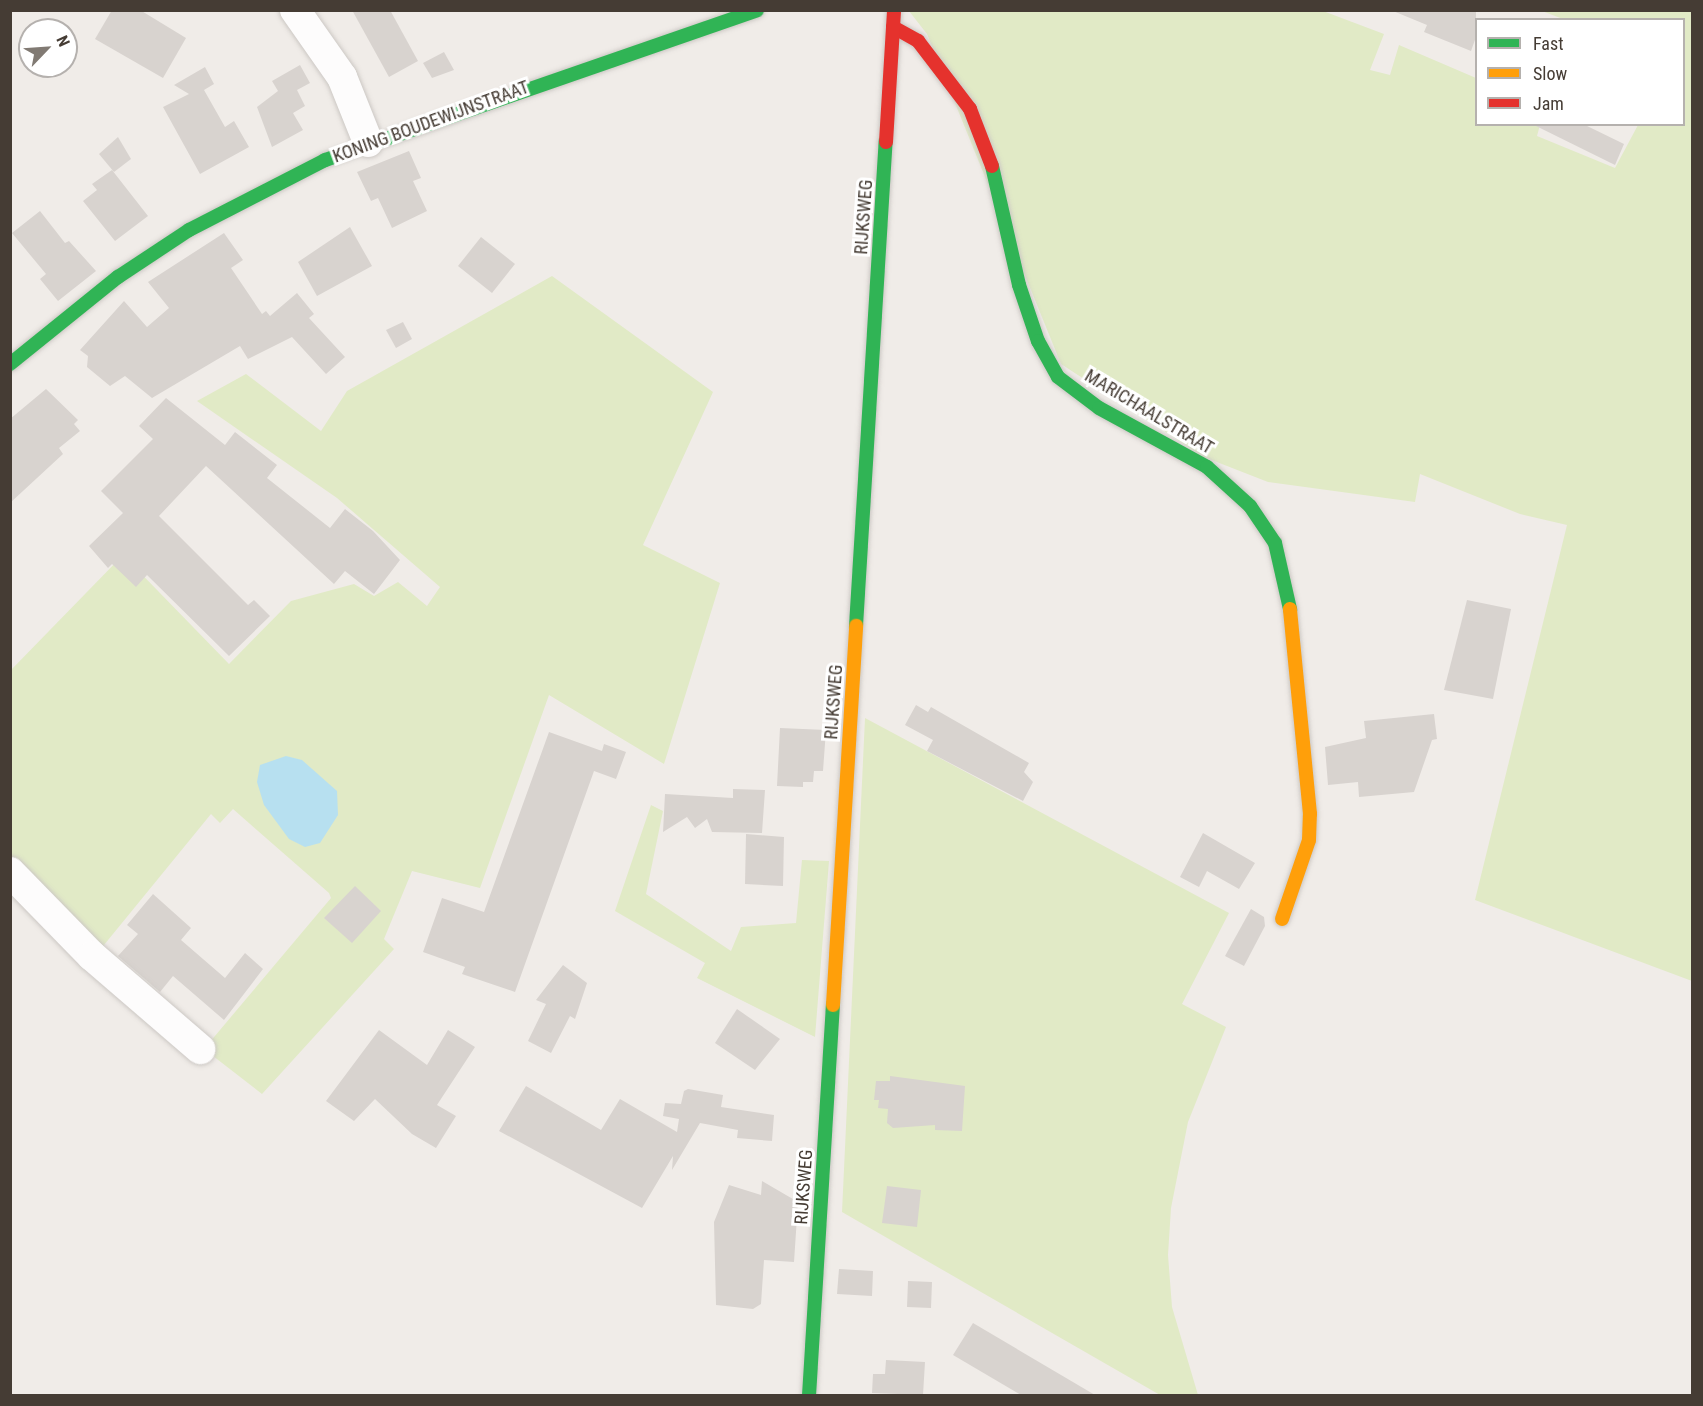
<!DOCTYPE html>
<html>
<head>
<meta charset="utf-8">
<style>
  body { margin:0 }
  #map { position:relative; width:1703px; height:1406px; overflow:hidden; background:#f0ece8; font-family:"Roboto Condensed",sans-serif }
  div>[style] { position:absolute }
  [style*='--x'] { left:calc(var(--x)*1px); top:calc(var(--y)*1px); width:calc(var(--w)*1px); rotate:calc(var(--a)*1deg) }
  .green>* { inset:0; background:#e1eac6 }
  .water>* { inset:0; background:#b7e0f0 }
  .building>* { inset:0; background:#d8d3cf }
  .roads { filter:drop-shadow(0 0 2px #ccc8c4) drop-shadow(0 0 2px #ccc8c4) }
  .street>* { height:30px; margin:-15px; padding:0 15px; transform-origin:15px; border-radius:15px; background:#fdfcfc }
  .fast>* { height:14px; margin:-7px; padding:0 7px; transform-origin:7px; border-radius:7px; background:#30b455 }
  .slow>* { height:14px; margin:-7px; padding:0 7px; transform-origin:7px; border-radius:7px; background:#ff9f0a }
  .jam>* { height:14px; margin:-7px; padding:0 7px; transform-origin:7px; border-radius:7px; background:#e5322d }
  span { translate:-50% -50%; white-space:nowrap; text-align:center; line-height:1.15; -webkit-text-stroke:6px #fff; paint-order:stroke }
  .street-label { font-size:18px; color:#453c34 }
  .frame { position:absolute; inset:0; border:12px solid #453c34; pointer-events:none }
  .legend { position:absolute; left:1475px; top:18px; width:210px; height:108px; box-sizing:border-box; background:#fff; border:2px solid #b5b1ae; margin:0; padding:8px 10px; list-style:none; font-size:18px; color:#453c34 }
  .legend li { display:flex; align-items:center; gap:12px; height:30px }
  .legend b { width:30px; border:2px solid #b5b1ae }
  .north { position:absolute; left:18px; top:18px; width:60px; height:60px; box-sizing:border-box; background:#fff; border:2px solid #b5b1ae; border-radius:50%; rotate:65deg; font-size:16px; font-weight:700; line-height:24px; text-align:center; color:#453c34 }
  .north::after { content:''; display:block; margin:auto; width:21px; height:27px; background:#817a73; clip-path:polygon(50% 0,100% 100%,50% 72%,0 100%) }
</style>
</head>
<body>
<div id="map">
  <div class="green">
    <div style="clip-path:polygon(909px 11px,1323px 11px,1384px 34px,1370px 70px,1390px 75px,1399px 45px,1476px 78px,1476px 124px,1540px 125px,1537px 136px,1615px 168px,1638px 125px,1684px 124px,1684px 20px,1563px 19px,1542px 11px,1692px 11px,1692px 981px,1475px 900px,1567px 525px,1520px 514px,1420px 474px,1415px 502px,1268px 482px,1204px 457px,1061px 364px,927px 34px)"></div>
    <div style="clip-path:polygon(552px 276px,713px 392px,643px 545px,720px 583px,664px 764px,549px 695px,480px 888px,412px 871px,384px 939px,394px 949px,262px 1094px,204px 1049px,331px 898px,329px 893px,233px 809px,220px 823px,211px 814px,95px 956px,11px 864px,11px 670px,123px 555px,229px 664px,291px 601px,354px 584px,374px 596px,398px 582px,427px 606px,440px 587px,337px 498px,197px 401px,246px 374px,321px 431px,347px 391px)"></div>
    <div style="clip-path:polygon(865px 718px,1229px 913px,1182px 1004px,1226px 1027px,1188px 1122px,1171px 1208px,1168px 1255px,1172px 1307px,1198px 1395px,1160px 1395px,842px 1212px)"></div>
    <div style="clip-path:polygon(651px 805px,663px 811px,646px 894px,731px 951px,741px 927px,796px 923px,802px 860px,829px 861px,815px 1037px,697px 978px,705px 963px,615px 911px)"></div>
  </div>
  <div class="water">
    <div style="clip-path:polygon(286px 756px,302px 760px,337px 791px,338px 815px,320px 843px,305px 847px,289px 839px,264px 805px,257px 782px,260px 765px)"></div>
  </div>
  <div class="building">
    <div style="clip-path:polygon(112px 10px,140px 10px,186px 38px,163px 78px,95px 39px)"></div>
    <div style="clip-path:polygon(352px 10px,390px 10px,418px 61px,389px 77px)"></div>
    <div style="clip-path:polygon(1476px 10px,1476px 37px,1471px 51px,1424px 32px,1427px 25px,1393px 11px)"></div>
    <div style="clip-path:polygon(444px 52px,454px 70px,432px 78px,423px 63px)"></div>
    <div style="clip-path:polygon(300px 65px,310px 83px,297px 90px,305px 106px,293px 113px,303px 130px,272px 147px,257px 107px,278px 91px,272px 81px)"></div>
    <div style="clip-path:polygon(205px 67px,214px 84px,204px 90px,225px 127px,234px 121px,249px 147px,200px 174px,163px 107px,189px 94px,174px 85px)"></div>
    <div style="clip-path:polygon(1532px 124px,1583px 124px,1624px 144px,1615px 165px)"></div>
    <div style="clip-path:polygon(118px 137px,131px 159px,114px 172px,99px 154px)"></div>
    <div style="clip-path:polygon(409px 151px,421px 178px,413px 181px,427px 211px,392px 228px,378px 198px,371px 201px,357px 172px)"></div>
    <div style="clip-path:polygon(112px 170px,148px 216px,115px 241px,83px 201px,97px 190px,92px 184px)"></div>
    <div style="clip-path:polygon(40px 211px,65px 243px,69px 241px,96px 271px,58px 301px,40px 279px,46px 274px,12px 233px)"></div>
    <div style="clip-path:polygon(350px 227px,372px 266px,317px 296px,298px 262px)"></div>
    <div style="clip-path:polygon(224px 233px,243px 260px,231px 268px,262px 314px,266px 311px,270px 316px,297px 293px,314px 314px,309px 318px,345px 357px,326px 374px,292px 337px,248px 359px,240px 346px,152px 398px,125px 376px,110px 386px,87px 367px,88px 356px,80px 350px,124px 301px,147px 327px,169px 308px,148px 282px)"></div>
    <div style="clip-path:polygon(481px 237px,515px 264px,492px 293px,458px 266px)"></div>
    <div style="clip-path:polygon(403px 322px,412px 339px,396px 348px,386px 330px)"></div>
    <div style="clip-path:polygon(46px 389px,78px 420px,74px 424px,80px 431px,59px 448px,63px 454px,10px 503px,10px 419px)"></div>
    <div style="clip-path:polygon(166px 398px,225px 445px,235px 432px,277px 465px,267px 478px,330px 528px,345px 509px,373px 531px,400px 560px,374px 594px,345px 571px,334px 584px,206px 466px,159px 516px,248px 605px,254px 600px,270px 616px,229px 656px,147px 575px,136px 587px,112px 564px,108px 568px,89px 546px,123px 513px,101px 491px,153px 439px,139px 426px)"></div>
    <div style="clip-path:polygon(1467px 600px,1511px 609px,1493px 699px,1444px 690px)"></div>
    <div style="clip-path:polygon(916px 705px,928px 712px,931px 707px,1029px 763px,1024px 772px,1033px 782px,1023px 801px,927px 751px,933px 740px,905px 725px)"></div>
    <div style="clip-path:polygon(1434px 714px,1437px 739px,1432px 740px,1414px 792px,1359px 797px,1358px 782px,1328px 785px,1325px 747px,1366px 738px,1364px 721px)"></div>
    <div style="clip-path:polygon(780px 728px,826px 730px,823px 771px,814px 771px,813px 782px,803px 782px,803px 787px,777px 786px)"></div>
    <div style="clip-path:polygon(549px 732px,602px 751px,604px 744px,626px 752px,616px 779px,594px 771px,515px 992px,462px 974px,465px 967px,423px 952px,442px 898px,484px 912px)"></div>
    <div style="clip-path:polygon(733px 789px,765px 790px,762px 833px,712px 832px,707px 819px,695px 828px,687px 817px,663px 832px,665px 794px,733px 798px)"></div>
    <div style="clip-path:polygon(1203px 833px,1255px 863px,1239px 889px,1207px 871px,1199px 887px,1180px 877px)"></div>
    <div style="clip-path:polygon(746px 834px,784px 837px,783px 886px,745px 884px)"></div>
    <div style="clip-path:polygon(355px 886px,381px 911px,352px 943px,324px 918px)"></div>
    <div style="clip-path:polygon(153px 894px,191px 928px,181px 940px,225px 978px,245px 953px,263px 969px,224px 1020px,173px 976px,160px 992px,118px 956px,138px 934px,127px 925px)"></div>
    <div style="clip-path:polygon(1251px 909px,1264px 917px,1265px 926px,1244px 966px,1225px 956px)"></div>
    <div style="clip-path:polygon(563px 965px,587px 983px,575px 1019px,570px 1016px,551px 1053px,528px 1041px,546px 1004px,536px 1000px)"></div>
    <div style="clip-path:polygon(737px 1009px,780px 1039px,755px 1070px,715px 1043px)"></div>
    <div style="clip-path:polygon(379px 1030px,427px 1065px,448px 1030px,475px 1047px,437px 1105px,456px 1116px,436px 1148px,412px 1134px,375px 1099px,354px 1121px,326px 1101px)"></div>
    <div style="clip-path:polygon(890px 1076px,965px 1086px,962px 1131px,935px 1130px,935px 1125px,893px 1128px,887px 1123px,888px 1109px,878px 1108px,879px 1100px,874px 1100px,876px 1081px,890px 1081px)"></div>
    <div style="clip-path:polygon(526px 1086px,601px 1130px,620px 1099px,677px 1132px,679px 1119px,663px 1116px,665px 1103px,681px 1104px,684px 1091px,688px 1089px,723px 1095px,721px 1107px,774px 1115px,772px 1141px,737px 1138px,738px 1130px,700px 1123px,672px 1170px,673px 1156px,642px 1208px,499px 1131px)"></div>
    <div style="clip-path:polygon(762px 1181px,798px 1202px,794px 1262px,764px 1260px,761px 1304px,753px 1309px,716px 1305px,714px 1222px,729px 1185px,761px 1195px)"></div>
    <div style="clip-path:polygon(887px 1186px,921px 1190px,917px 1227px,882px 1223px)"></div>
    <div style="clip-path:polygon(839px 1269px,873px 1271px,872px 1296px,837px 1294px)"></div>
    <div style="clip-path:polygon(908px 1281px,932px 1282px,931px 1308px,907px 1307px)"></div>
    <div style="clip-path:polygon(973px 1323px,1095px 1395px,1021px 1395px,953px 1355px)"></div>
    <div style="clip-path:polygon(886px 1360px,925px 1362px,923px 1395px,872px 1393px,873px 1374px,885px 1374px)"></div>
  </div>
  <div class="roads">
    <div class="street">
      <div style="--x:295;--y:10;--w:82;--a:55"></div>
      <div style="--x:342;--y:77;--w:70;--a:68.2"></div>
      <div style="--x:10;--y:872;--w:117;--a:45.7"></div>
      <div style="--x:92;--y:956;--w:143;--a:40.7"></div>
    </div>
    <div class="fast">
      <div style="--x:992;--y:166;--w:122;--a:77.2"></div>
      <div style="--x:1019;--y:285;--w:59;--a:71.3"></div>
      <div style="--x:1038;--y:341;--w:41;--a:60.9"></div>
      <div style="--x:1058;--y:377;--w:51;--a:37.1"></div>
      <div style="--x:1099;--y:408;--w:123;--a:28.6"></div>
      <div style="--x:1207;--y:467;--w:58;--a:42.2"></div>
      <div style="--x:1250;--y:506;--w:45;--a:56"></div>
      <div style="--x:1275;--y:543;--w:68;--a:77.2"></div>
      <div style="--x:10;--y:364;--w:139;--a:-38.9"></div>
      <div style="--x:118;--y:277;--w:85;--a:-33.5"></div>
      <div style="--x:189;--y:230;--w:153;--a:-27.2"></div>
      <div style="--x:325;--y:160;--w:457;--a:-19.1"></div>
      <div style="--x:856;--y:626;--w:485;--a:-86.5"></div>
      <div style="--x:809;--y:1396;--w:392;--a:-86.5"></div>
    </div>
    <div class="slow">
      <div style="--x:1282;--y:919;--w:83;--a:-71.1"></div>
      <div style="--x:1309;--y:840;--w:26;--a:-88"></div>
      <div style="--x:1310;--y:814;--w:206;--a:-95.6"></div>
      <div style="--x:833;--y:1005;--w:380;--a:-86.5"></div>
    </div>
    <div class="jam">
      <div style="--x:893;--y:27;--w:29;--a:29"></div>
      <div style="--x:918;--y:41;--w:86;--a:52.6"></div>
      <div style="--x:970;--y:109;--w:61;--a:68.9"></div>
      <div style="--x:886;--y:142;--w:132;--a:-86.5"></div>
    </div>
  </div>
  <div class="street-label">
    <span style="left:431px;top:122px;rotate:-20deg">KONING BOUDEWIJNSTRAAT</span>
    <span style="left:864px;top:217px;rotate:-86deg">RIJKSWEG</span>
    <span style="left:1149px;top:412px;rotate:31deg">MARICHAALSTRAAT</span>
    <span style="left:834px;top:702px;rotate:-86deg">RIJKSWEG</span>
    <span style="left:804px;top:1187px;rotate:-86deg">RIJKSWEG</span>
  </div>
  <div class="frame"></div>
  <ul class="legend">
  <li><b style="height:8px;background:#30b455"></b>Fast</li>
  <li><b style="height:8px;background:#ff9f0a"></b>Slow</li>
  <li><b style="height:8px;background:#e5322d"></b>Jam</li>
  </ul>
  <div class="north">N</div>
</div>
</body>
</html>
